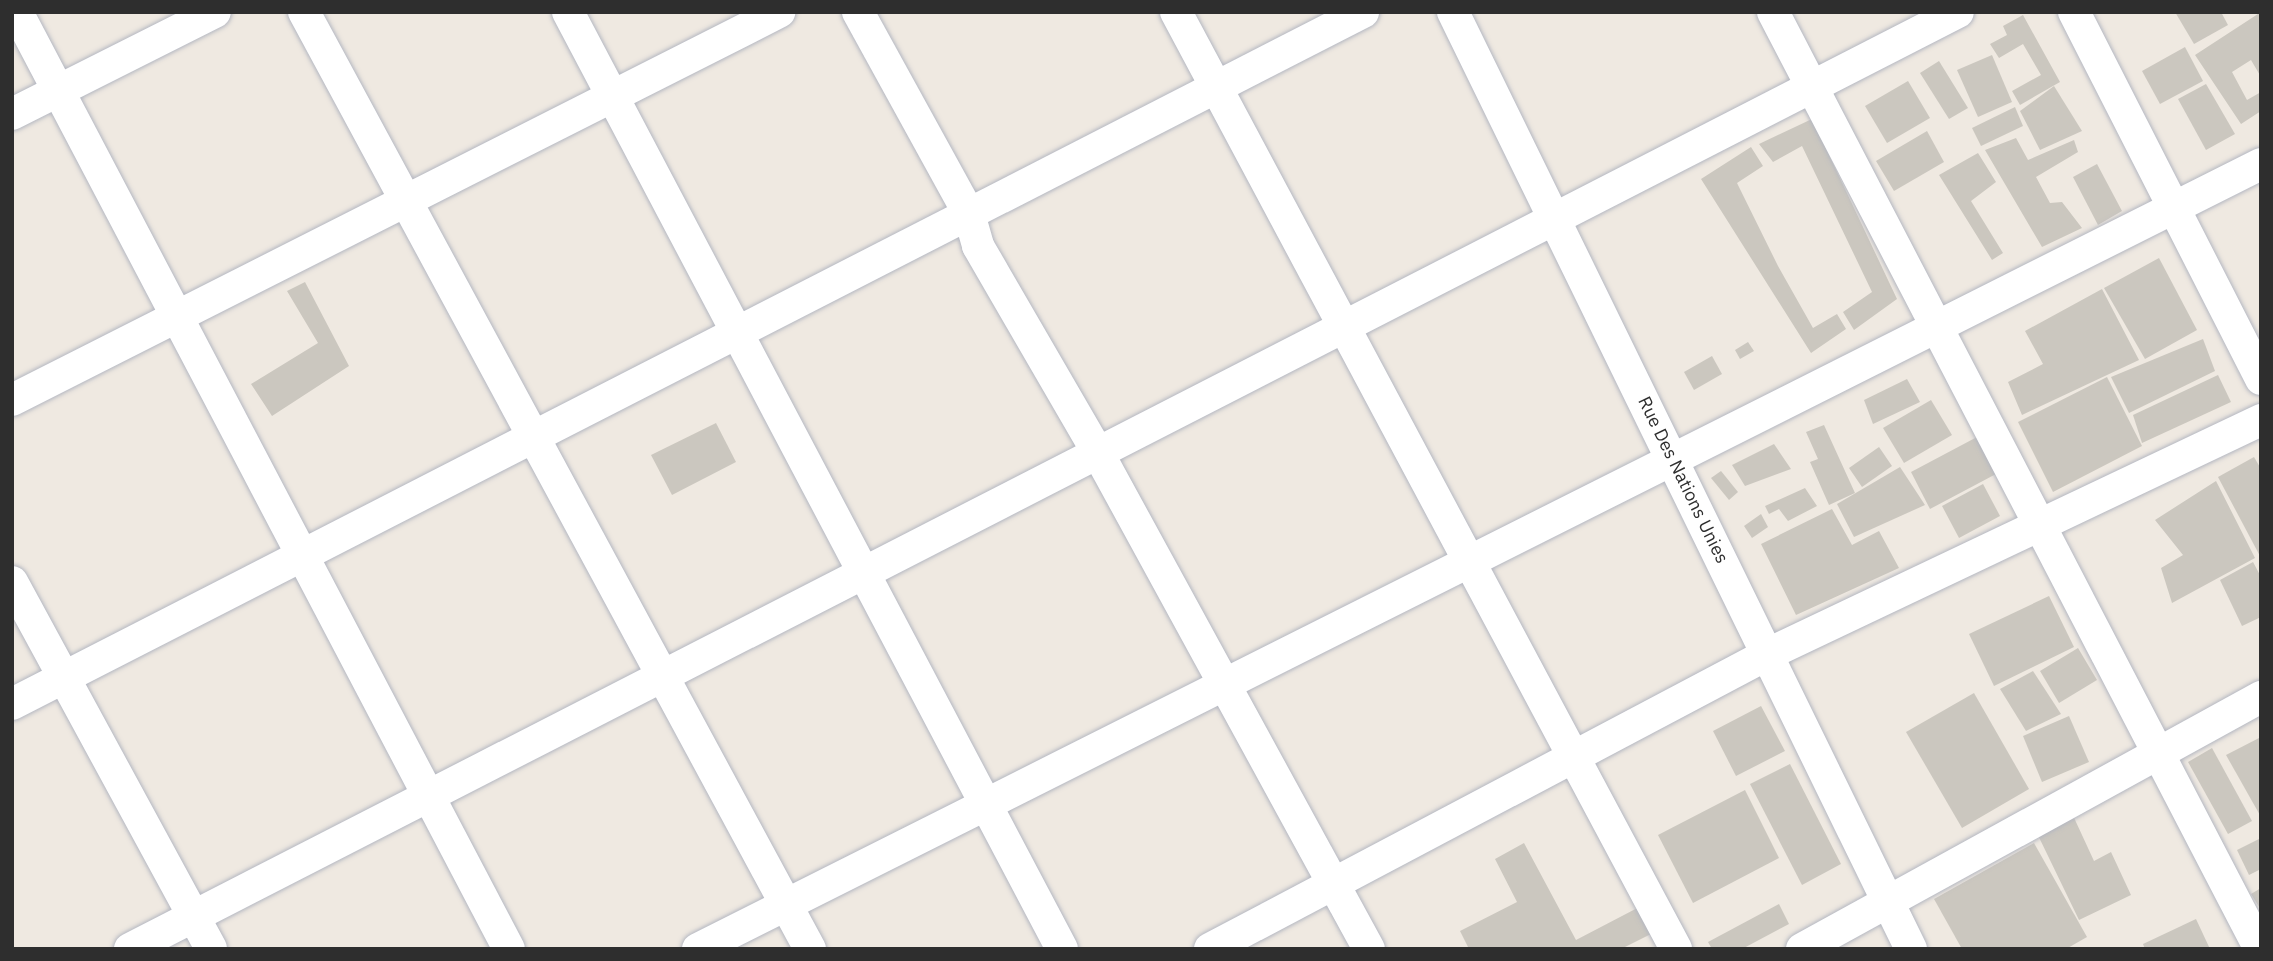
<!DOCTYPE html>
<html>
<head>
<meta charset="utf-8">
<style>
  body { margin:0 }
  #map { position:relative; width:2273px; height:961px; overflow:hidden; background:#efe9e1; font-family:"IBM Plex Sans",sans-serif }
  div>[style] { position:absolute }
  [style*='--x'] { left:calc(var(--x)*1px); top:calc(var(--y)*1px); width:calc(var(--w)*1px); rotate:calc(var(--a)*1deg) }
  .building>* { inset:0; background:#cbc7bf }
  .roads { filter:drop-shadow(0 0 2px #b4b7c1) drop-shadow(0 0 2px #b4b7c1) }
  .street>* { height:32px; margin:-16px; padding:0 16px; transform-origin:16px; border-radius:16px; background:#fff }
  span { translate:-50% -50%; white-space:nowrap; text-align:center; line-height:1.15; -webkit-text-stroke:5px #fff; paint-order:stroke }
  .street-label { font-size:18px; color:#2e2e2e }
  .frame { position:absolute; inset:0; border:14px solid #2e2e2e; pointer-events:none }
</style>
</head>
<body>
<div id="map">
  <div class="building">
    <div style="clip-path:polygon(2175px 12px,2221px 12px,2228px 25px,2194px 44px)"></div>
    <div style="clip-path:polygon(2261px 12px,2261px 77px,2251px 60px,2232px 72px,2247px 100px,2261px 92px,2261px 111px,2241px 124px,2195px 55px)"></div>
    <div style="clip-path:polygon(2023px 15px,2060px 82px,2020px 105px,2012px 91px,2041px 75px,2023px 44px,1999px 58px,1990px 44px,2007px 35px,2003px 26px)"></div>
    <div style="clip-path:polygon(2185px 47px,2203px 81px,2160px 104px,2142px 71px)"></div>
    <div style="clip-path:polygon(1992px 55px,2012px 102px,1978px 117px,1957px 70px)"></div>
    <div style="clip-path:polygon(1939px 61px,1968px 108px,1949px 119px,1920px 73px)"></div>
    <div style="clip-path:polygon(1908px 81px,1930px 118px,1887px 143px,1865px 106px)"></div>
    <div style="clip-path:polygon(2206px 84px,2235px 134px,2206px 150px,2178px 99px)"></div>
    <div style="clip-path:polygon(2054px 86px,2082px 131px,2040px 150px,2020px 111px)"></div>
    <div style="clip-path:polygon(2015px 107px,2023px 126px,1981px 146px,1972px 128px)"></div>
    <div style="clip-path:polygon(1812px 119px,1897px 299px,1854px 330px,1843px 312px,1872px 292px,1802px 146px,1773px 162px,1759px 144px)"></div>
    <div style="clip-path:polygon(1927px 131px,1944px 162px,1894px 191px,1876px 161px)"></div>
    <div style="clip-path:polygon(2016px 138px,2028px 160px,2074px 140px,2078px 152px,2036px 177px,2050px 203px,2062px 202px,2082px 228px,2042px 247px,1985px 150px)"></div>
    <div style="clip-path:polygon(1751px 147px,1763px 166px,1737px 183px,1778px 266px,1813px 328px,1837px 314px,1846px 329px,1811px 353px,1701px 179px)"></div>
    <div style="clip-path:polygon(1978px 153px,1996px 182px,1971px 201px,2003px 253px,1992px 260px,1939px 175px)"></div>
    <div style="clip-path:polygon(2097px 164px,2122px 211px,2098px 225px,2073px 177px)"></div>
    <div style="clip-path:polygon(2159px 258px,2197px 330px,2145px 359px,2104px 288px)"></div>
    <div style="clip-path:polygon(305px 282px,349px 366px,272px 416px,251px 384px,318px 343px,287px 291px)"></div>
    <div style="clip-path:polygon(2102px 289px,2139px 360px,2022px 415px,2008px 382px,2043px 364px,2025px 331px)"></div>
    <div style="clip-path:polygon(2203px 339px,2215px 371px,2129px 413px,2111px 377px)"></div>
    <div style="clip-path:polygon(1748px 342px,1754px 351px,1740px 359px,1735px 350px)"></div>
    <div style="clip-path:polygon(1712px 356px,1722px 374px,1694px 390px,1684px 372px)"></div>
    <div style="clip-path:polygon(2218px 375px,2231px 402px,2142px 443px,2133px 415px)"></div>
    <div style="clip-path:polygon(2107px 377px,2142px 446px,2053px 492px,2018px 422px)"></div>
    <div style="clip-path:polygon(1907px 379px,1920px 402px,1873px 424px,1864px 400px)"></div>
    <div style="clip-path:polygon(1931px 400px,1952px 435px,1904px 463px,1883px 428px)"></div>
    <div style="clip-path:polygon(716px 423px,736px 462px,672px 495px,651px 455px)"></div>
    <div style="clip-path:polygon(1824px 425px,1855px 493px,1829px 505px,1810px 462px,1818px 459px,1806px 432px)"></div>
    <div style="clip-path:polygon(1977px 437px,1996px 474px,1930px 509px,1911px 472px)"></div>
    <div style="clip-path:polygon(1774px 444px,1791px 469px,1745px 486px,1732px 465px)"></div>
    <div style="clip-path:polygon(1879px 447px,1892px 466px,1862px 487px,1849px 468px)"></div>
    <div style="clip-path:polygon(2254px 457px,2261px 469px,2261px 558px,2218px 477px)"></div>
    <div style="clip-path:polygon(1900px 467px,1925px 505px,1854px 537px,1837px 504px)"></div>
    <div style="clip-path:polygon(1721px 471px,1738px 492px,1729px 500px,1711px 478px)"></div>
    <div style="clip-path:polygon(2216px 481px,2255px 558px,2172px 603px,2161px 568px,2183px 555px,2155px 520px)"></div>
    <div style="clip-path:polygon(1983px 484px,2000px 516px,1959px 538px,1942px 506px)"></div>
    <div style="clip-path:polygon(1805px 488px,1817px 506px,1788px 521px,1779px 509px,1769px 514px,1765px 506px)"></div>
    <div style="clip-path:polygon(1832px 509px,1852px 545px,1879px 531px,1899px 568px,1796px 615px,1761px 544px)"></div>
    <div style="clip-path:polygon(1761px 514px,1768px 527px,1752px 538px,1744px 526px)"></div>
    <div style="clip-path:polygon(2253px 562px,2261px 577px,2261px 617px,2242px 626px,2220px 580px)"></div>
    <div style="clip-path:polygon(2049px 596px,2074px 647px,1994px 686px,1969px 634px)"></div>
    <div style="clip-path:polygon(2078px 648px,2097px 680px,2059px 703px,2040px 671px)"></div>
    <div style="clip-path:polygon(2033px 671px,2061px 714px,2026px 731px,2000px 689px)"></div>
    <div style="clip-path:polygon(1974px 693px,2029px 789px,1962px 828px,1906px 732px)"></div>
    <div style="clip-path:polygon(1761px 706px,1785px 751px,1736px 776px,1713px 731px)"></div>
    <div style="clip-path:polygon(2069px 716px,2089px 762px,2042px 782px,2023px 736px)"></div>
    <div style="clip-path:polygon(2261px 737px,2261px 817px,2226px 755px)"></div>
    <div style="clip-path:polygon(2212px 748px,2252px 821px,2228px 834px,2188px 762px)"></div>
    <div style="clip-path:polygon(1790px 764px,1841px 864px,1802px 885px,1750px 784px)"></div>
    <div style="clip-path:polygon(1745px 790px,1779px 858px,1693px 903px,1658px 835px)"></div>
    <div style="clip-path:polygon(2070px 809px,2094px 861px,2111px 852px,2131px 895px,2079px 920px,2034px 827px)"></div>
    <div style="clip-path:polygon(2261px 838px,2261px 869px,2249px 875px,2237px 850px)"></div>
    <div style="clip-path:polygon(1524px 843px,1576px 940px,1645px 904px,1659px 930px,1621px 949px,1469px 949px,1460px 931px,1517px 902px,1495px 859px)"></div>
    <div style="clip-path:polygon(2034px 843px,2087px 937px,2066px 949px,1962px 949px,1934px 899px)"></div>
    <div style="clip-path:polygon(2261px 888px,2261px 910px,2251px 894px)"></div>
    <div style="clip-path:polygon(1779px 904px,1789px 924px,1742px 949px,1712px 949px,1708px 942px)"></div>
    <div style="clip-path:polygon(2196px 919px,2210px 949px,2145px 949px,2143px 944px)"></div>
  </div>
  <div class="roads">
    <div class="street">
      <div style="--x:17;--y:12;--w:1058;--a:62.3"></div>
      <div style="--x:304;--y:12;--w:1065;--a:61.63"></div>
      <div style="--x:568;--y:12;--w:1059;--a:62.2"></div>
      <div style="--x:858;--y:12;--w:230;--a:61.2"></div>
      <div style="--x:969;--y:214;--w:33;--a:74"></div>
      <div style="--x:978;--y:246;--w:239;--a:59.9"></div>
      <div style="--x:1098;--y:453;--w:565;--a:61.35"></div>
      <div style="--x:1176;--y:12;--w:1062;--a:61.91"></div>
      <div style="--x:1453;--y:12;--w:1043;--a:63.95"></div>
      <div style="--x:1773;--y:12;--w:1056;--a:62.54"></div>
      <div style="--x:2074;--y:12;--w:412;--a:63"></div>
      <div style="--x:12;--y:114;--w:227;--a:-26.7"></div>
      <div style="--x:12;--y:400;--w:860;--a:-26.83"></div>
      <div style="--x:12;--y:582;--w:417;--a:61.5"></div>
      <div style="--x:12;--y:704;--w:1518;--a:-27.12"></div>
      <div style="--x:130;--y:949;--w:2054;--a:-27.14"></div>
      <div style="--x:698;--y:949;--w:1749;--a:-26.67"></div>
      <div style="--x:1210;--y:949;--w:631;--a:-27.86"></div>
      <div style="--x:1768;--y:654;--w:546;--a:-25.39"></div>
      <div style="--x:1802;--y:949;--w:524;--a:-28.77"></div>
    </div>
  </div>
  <div class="street-label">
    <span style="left:1683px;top:480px;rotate:64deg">Rue Des Nations Unies</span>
  </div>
  <div class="frame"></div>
</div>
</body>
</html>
